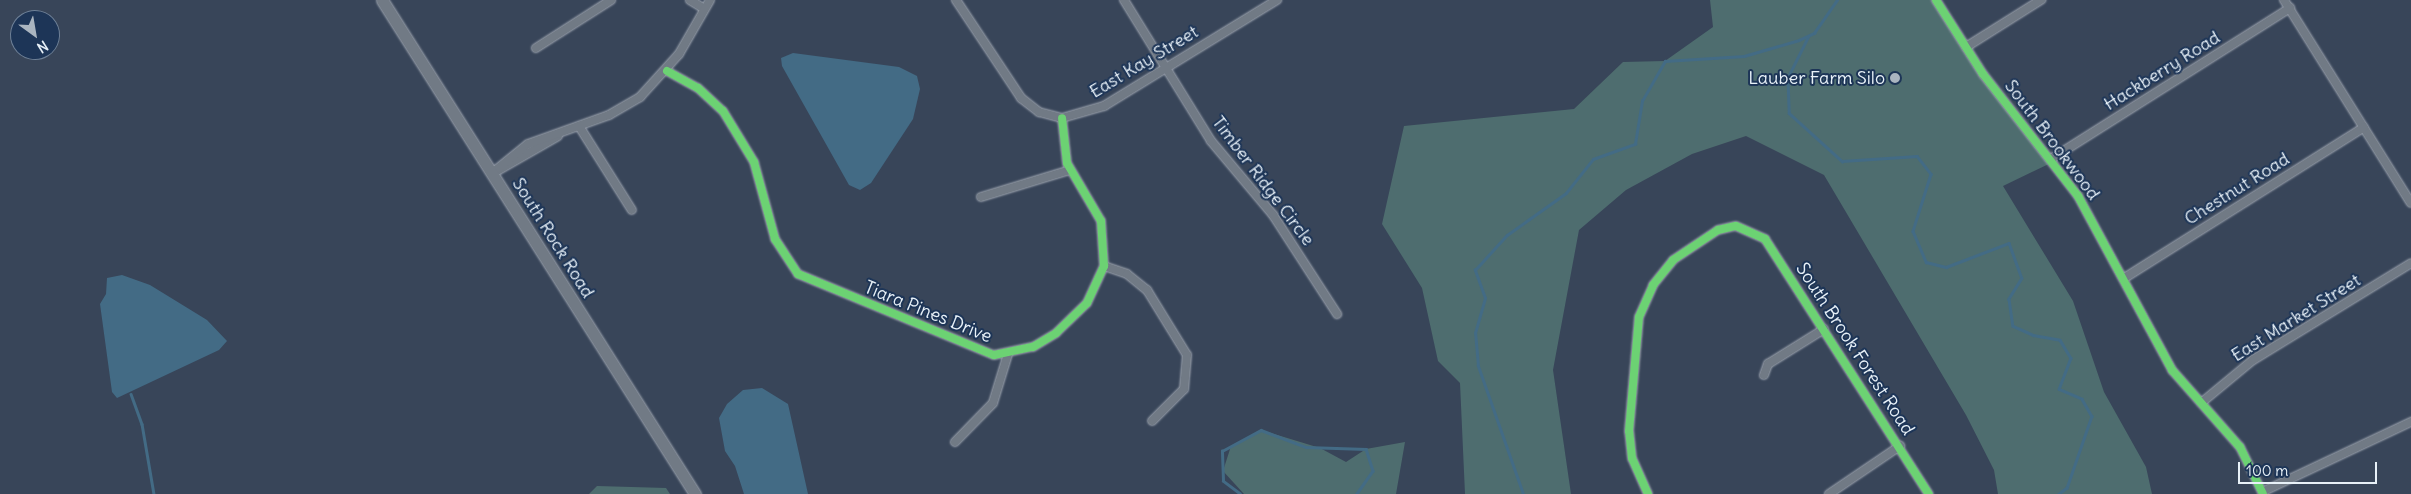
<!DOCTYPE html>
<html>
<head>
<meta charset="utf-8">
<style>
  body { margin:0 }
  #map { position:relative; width:2411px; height:494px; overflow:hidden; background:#384559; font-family:Delius,sans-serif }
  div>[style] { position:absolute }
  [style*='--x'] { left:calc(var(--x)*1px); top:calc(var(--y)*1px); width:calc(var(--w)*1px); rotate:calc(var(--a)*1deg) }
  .green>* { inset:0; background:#4e6d6f }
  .water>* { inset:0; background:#436b85 }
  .stream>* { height:2.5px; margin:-1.25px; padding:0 1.25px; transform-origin:1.25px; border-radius:1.25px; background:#436b85 }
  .roads { filter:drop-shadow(0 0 1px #9ca3ae) drop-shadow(0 0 1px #9ca3ae) }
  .minor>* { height:8px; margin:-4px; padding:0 4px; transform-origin:4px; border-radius:4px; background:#717a85 }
  .secondary>* { height:11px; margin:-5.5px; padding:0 5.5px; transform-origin:5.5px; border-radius:5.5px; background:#717a85 }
  .cycleway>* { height:8px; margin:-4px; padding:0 4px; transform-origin:4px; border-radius:4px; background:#6cd273 }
  .dots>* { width:14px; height:14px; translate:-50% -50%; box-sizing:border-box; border:2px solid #1d3557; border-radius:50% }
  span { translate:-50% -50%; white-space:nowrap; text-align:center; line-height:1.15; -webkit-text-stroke:4px #1d3557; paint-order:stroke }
  .street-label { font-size:18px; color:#e8f1f8 }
  .poi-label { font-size:18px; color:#e8f1f8 }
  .right { translate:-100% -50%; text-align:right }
  .north { position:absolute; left:10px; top:10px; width:50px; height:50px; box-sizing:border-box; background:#1d3557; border:1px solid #6e8097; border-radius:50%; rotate:148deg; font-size:14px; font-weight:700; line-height:20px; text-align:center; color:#e8f1f8 }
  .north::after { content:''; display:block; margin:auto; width:18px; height:22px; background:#aab5c0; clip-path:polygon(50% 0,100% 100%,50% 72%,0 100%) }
  .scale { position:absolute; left:2238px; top:462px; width:139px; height:22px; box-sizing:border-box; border:2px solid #e8f1f8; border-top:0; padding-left:6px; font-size:15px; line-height:18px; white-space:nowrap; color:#e8f1f8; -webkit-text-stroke:4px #1d3557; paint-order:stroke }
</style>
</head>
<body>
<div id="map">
  <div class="green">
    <div style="clip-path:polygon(1710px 0,1937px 0,1999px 94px,2053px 162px,2003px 186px,2073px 301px,2104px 392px,2146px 467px,2152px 494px,1998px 494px,1994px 470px,1966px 415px,1824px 175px,1746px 136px,1692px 154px,1626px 190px,1579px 230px,1553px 370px,1571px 494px,1465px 494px,1460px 383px,1438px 361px,1422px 288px,1382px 224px,1404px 126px,1574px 109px,1623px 62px,1665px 61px,1713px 27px)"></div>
    <div style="clip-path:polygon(1261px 430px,1320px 448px,1346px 462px,1366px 449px,1405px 442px,1396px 494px,1244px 494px,1223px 471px,1231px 446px)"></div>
    <div style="clip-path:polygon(597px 486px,666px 488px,670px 494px,589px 494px)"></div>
  </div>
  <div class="water">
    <div style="clip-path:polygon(793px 53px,899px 67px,917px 76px,920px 89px,913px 119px,871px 183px,860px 190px,849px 185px,782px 66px,781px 58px)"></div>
    <div style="clip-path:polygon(122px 275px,150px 285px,207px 320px,227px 341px,219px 350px,117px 398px,112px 392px,100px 304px,106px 294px,107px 278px)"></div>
    <div style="clip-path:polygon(762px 388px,788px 404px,808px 494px,744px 494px,735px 466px,725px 451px,719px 418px,727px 404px,743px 390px)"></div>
  </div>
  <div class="stream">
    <div style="--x:1809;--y:36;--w:47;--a:116.6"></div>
    <div style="--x:1788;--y:78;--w:35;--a:88"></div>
    <div style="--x:1789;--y:113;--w:72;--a:42.2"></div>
    <div style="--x:1842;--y:161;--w:75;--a:-3.8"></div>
    <div style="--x:1917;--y:156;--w:23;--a:52"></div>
    <div style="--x:1931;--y:174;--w:60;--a:107.5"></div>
    <div style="--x:1913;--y:231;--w:34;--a:67"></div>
    <div style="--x:1926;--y:262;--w:21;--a:14"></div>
    <div style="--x:1946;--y:267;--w:67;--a:-20.9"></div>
    <div style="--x:2009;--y:243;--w:37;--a:70"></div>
    <div style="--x:2022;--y:278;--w:25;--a:122"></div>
    <div style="--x:2009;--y:299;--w:27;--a:82"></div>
    <div style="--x:2013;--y:326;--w:22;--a:24"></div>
    <div style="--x:2033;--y:335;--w:27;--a:10"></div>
    <div style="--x:2060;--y:340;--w:21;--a:59"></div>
    <div style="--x:2071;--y:358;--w:33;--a:111"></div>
    <div style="--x:2059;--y:389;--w:25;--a:23"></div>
    <div style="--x:2082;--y:399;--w:20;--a:60"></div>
    <div style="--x:2092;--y:416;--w:76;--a:109.1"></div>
    <div style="--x:2067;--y:488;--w:10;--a:143"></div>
    <div style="--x:131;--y:394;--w:32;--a:70"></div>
    <div style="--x:142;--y:424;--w:71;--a:80.3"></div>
    <div style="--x:1240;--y:494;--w:21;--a:-143"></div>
    <div style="--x:1223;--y:481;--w:30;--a:-92"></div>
    <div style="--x:1222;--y:451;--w:44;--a:-28.3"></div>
    <div style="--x:1261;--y:430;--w:48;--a:20.7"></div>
    <div style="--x:1306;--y:447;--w:60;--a:1.9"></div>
    <div style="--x:1366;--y:449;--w:23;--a:72"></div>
    <div style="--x:1373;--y:471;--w:28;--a:125"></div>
    <div style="--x:1523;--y:494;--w:136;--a:-109.4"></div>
    <div style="--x:1478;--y:366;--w:33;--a:-95"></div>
    <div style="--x:1475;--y:333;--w:36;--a:-74"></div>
    <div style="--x:1485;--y:298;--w:30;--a:-110"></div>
    <div style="--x:1475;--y:270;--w:47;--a:-47.6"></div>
    <div style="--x:1507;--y:235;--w:72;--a:-35.4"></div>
    <div style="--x:1566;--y:193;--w:43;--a:-51.5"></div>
    <div style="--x:1593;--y:159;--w:45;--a:-19.7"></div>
    <div style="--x:1635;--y:144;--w:44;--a:-80.8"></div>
    <div style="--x:1642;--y:101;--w:46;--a:-60.1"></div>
    <div style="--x:1665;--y:61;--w:79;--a:-3.6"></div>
    <div style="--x:1744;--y:56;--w:57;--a:-16.2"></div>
    <div style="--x:1799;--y:40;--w:17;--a:-25"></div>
    <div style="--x:1814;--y:33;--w:40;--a:-55.1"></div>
  </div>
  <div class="roads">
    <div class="minor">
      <div style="--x:690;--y:0;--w:15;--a:32"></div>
      <div style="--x:956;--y:0;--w:118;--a:56.4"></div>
      <div style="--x:1021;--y:98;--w:23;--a:38"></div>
      <div style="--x:1039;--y:112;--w:24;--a:15"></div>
      <div style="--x:1062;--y:118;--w:44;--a:-15.9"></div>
      <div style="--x:1104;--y:106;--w:203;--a:-31.5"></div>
      <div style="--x:1124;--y:0;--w:166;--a:58.3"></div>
      <div style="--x:1211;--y:141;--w:97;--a:50"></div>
      <div style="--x:1273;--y:215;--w:118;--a:57.1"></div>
      <div style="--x:1936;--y:0;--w:88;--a:57.6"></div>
      <div style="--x:1983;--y:74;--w:155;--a:52.1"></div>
      <div style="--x:2078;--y:196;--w:198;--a:61.6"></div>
      <div style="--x:2172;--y:370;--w:103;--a:48.6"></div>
      <div style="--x:2240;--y:447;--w:52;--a:63.9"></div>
      <div style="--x:2284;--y:0;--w:239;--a:58"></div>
      <div style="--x:1966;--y:47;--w:89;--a:-32.1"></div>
      <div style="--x:536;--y:48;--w:89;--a:-32.6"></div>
      <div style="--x:667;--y:71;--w:35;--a:29"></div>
      <div style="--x:698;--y:88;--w:34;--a:43"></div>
      <div style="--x:723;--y:111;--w:60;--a:58.7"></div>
      <div style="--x:754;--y:162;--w:80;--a:74.7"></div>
      <div style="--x:775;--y:239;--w:42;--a:56.7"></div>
      <div style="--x:798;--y:274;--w:212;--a:22.5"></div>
      <div style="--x:994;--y:355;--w:40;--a:-12"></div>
      <div style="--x:1033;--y:347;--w:27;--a:-31"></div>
      <div style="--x:1056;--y:333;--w:43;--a:-44.1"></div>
      <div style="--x:1087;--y:303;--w:41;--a:-65.3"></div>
      <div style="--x:1104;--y:266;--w:45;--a:-93.8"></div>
      <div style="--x:1101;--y:221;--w:67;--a:-120.4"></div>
      <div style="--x:1067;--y:163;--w:45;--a:-96.3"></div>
      <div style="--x:579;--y:126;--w:99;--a:57.8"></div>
      <div style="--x:2051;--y:159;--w:283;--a:-32.3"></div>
      <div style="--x:497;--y:171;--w:70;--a:-29.8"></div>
      <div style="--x:492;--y:173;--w:46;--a:-38.9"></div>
      <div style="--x:528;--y:144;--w:86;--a:-19.7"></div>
      <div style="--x:609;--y:115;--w:36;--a:-30"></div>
      <div style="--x:640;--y:97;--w:58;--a:-47.8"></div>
      <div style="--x:679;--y:54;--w:62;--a:-60.1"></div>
      <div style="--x:981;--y:197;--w:93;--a:-16.9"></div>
      <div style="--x:1104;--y:266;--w:24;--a:19"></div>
      <div style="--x:1127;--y:274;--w:26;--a:39"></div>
      <div style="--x:1147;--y:290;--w:76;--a:58.4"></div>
      <div style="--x:1187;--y:355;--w:34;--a:95"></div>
      <div style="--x:1184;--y:389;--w:45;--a:135"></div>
      <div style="--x:2126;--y:277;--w:281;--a:-32.2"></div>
      <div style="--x:1764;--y:375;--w:12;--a:-70"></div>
      <div style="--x:1768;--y:364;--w:66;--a:-32"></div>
      <div style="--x:2201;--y:403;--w:67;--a:-39.6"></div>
      <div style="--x:2253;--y:360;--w:185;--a:-31.5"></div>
      <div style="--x:955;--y:442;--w:54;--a:-45.7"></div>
      <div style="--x:993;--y:403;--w:51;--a:-73"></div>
      <div style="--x:2262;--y:492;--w:165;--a:-25.2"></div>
      <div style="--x:1648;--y:494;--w:39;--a:-114"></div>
      <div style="--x:1632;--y:458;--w:27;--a:-96"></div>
      <div style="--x:1629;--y:431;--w:114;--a:-85"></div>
      <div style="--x:1639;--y:317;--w:35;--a:-66"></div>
      <div style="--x:1653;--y:285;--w:32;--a:-51"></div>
      <div style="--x:1673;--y:260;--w:54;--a:-33.7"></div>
      <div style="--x:1718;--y:230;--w:18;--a:-13"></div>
      <div style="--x:1736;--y:226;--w:32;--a:24"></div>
      <div style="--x:1765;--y:239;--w:303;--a:57.3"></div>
      <div style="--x:1829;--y:494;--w:86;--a:-34.1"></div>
    </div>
    <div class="secondary">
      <div style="--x:382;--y:0;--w:585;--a:57.64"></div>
    </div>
  </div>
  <div class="cycleway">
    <div style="--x:1936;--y:0;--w:88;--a:57.6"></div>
    <div style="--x:1983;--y:74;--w:155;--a:52.1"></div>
    <div style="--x:2078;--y:196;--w:198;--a:61.6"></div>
    <div style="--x:2172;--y:370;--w:103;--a:48.6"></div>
    <div style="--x:2240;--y:447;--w:52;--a:63.9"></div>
    <div style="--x:667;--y:71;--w:35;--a:29"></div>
    <div style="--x:698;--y:88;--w:34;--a:43"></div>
    <div style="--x:723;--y:111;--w:60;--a:58.7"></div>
    <div style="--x:754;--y:162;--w:80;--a:74.7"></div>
    <div style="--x:775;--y:239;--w:42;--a:56.7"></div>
    <div style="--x:798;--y:274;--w:212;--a:22.5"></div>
    <div style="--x:994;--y:355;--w:40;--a:-12"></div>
    <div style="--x:1033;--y:347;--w:27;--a:-31"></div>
    <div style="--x:1056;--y:333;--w:43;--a:-44.1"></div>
    <div style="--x:1087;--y:303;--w:41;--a:-65.3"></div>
    <div style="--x:1104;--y:266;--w:45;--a:-93.8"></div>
    <div style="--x:1101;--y:221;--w:67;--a:-120.4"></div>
    <div style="--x:1067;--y:163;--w:45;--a:-96.3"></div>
    <div style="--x:1648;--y:494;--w:39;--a:-114"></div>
    <div style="--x:1632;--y:458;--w:27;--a:-96"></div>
    <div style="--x:1629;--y:431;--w:114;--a:-85"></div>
    <div style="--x:1639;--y:317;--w:35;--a:-66"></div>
    <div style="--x:1653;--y:285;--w:32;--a:-51"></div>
    <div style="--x:1673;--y:260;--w:54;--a:-33.7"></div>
    <div style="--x:1718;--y:230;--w:18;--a:-13"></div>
    <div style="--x:1736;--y:226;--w:32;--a:24"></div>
    <div style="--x:1765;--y:239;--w:303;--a:57.3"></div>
  </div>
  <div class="dots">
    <div style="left:1895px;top:78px;background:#aab5c0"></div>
  </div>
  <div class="street-label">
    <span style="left:1144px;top:62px;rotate:-31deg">East Kay Street</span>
    <span style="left:2162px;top:71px;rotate:-32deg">Hackberry Road</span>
    <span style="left:2052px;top:140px;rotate:53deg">South Brookwood</span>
    <span style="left:1263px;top:181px;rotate:53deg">Timber Ridge Circle</span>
    <span style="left:2237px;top:189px;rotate:-32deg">Chestnut Road</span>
    <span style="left:553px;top:238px;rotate:58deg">South Rock Road</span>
    <span style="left:928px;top:312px;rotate:22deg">Tiara Pines Drive</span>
    <span style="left:2296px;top:318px;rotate:-32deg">East Market Street</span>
    <span style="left:1855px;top:349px;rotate:57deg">South Brook Forest Road</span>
  </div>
  <div class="poi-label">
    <span class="right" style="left:1885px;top:78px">Lauber Farm Silo</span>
  </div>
  <div class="north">N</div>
  <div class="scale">100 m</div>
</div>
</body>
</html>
